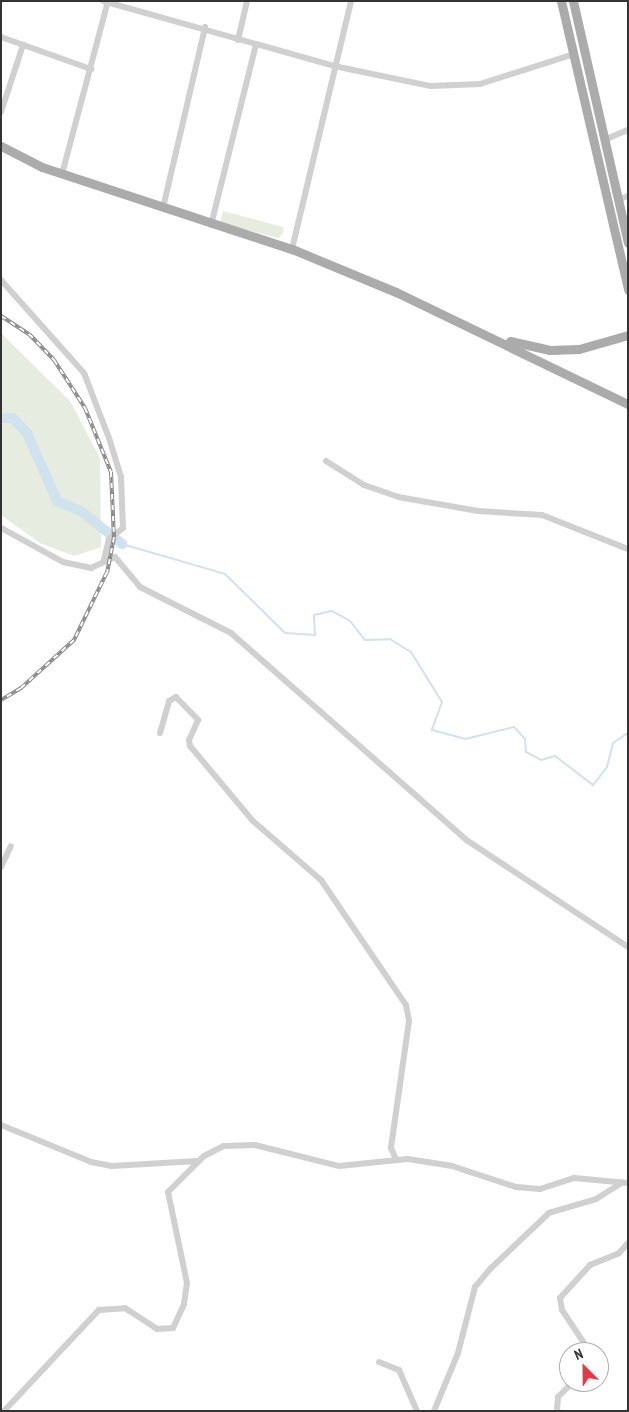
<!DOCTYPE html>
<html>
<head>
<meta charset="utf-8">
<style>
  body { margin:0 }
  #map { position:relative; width:629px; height:1412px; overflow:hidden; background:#fff; font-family:"PT Sans Narrow",sans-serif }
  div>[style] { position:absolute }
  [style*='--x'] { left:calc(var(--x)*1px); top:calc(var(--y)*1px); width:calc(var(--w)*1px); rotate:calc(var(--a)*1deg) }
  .green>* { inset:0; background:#e6ecdf }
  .stream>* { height:2px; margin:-1px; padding:0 1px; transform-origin:1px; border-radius:1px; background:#cfe2ee }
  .river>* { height:10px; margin:-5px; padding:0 5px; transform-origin:5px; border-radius:5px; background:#cfe2ee }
  .minor>* { height:6px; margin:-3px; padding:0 3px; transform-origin:3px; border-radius:3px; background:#d0d0d0 }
  .major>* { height:9px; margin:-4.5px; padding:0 4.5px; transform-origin:4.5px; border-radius:4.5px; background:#ababab }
  .rail>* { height:4px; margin-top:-2px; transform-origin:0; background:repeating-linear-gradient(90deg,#fff 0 5.5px,#888 0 11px); box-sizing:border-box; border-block:1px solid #888 }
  span { translate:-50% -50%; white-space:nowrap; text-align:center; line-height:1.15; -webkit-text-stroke:5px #fff; paint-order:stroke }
  .frame { position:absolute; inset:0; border:2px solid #333; pointer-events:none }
  .north { position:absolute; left:559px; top:1342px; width:50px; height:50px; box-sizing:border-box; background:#fff; border:1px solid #adadad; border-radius:50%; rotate:337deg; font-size:14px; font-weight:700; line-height:20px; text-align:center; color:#333 }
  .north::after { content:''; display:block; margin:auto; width:18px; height:22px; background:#e63946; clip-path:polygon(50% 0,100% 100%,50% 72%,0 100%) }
</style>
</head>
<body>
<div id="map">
  <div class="green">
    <div style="clip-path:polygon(223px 211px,283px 227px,284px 231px,279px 238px,220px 223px)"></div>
    <div style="clip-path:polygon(1px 333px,70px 401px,100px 458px,101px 547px,74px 556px,40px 543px,1px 515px)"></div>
  </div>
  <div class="stream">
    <div style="--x:122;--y:544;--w:107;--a:16.2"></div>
    <div style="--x:225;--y:574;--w:84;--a:44.5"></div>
    <div style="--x:285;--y:633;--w:30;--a:4"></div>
    <div style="--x:315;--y:635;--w:20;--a:-93"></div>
    <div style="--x:314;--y:615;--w:18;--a:-13"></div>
    <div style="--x:332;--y:611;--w:21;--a:29"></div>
    <div style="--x:350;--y:621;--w:24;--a:52"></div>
    <div style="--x:365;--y:640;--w:25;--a:-2"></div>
    <div style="--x:390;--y:639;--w:25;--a:32"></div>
    <div style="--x:411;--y:652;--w:59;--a:58.2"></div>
    <div style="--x:442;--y:702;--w:30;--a:110"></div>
    <div style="--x:432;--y:730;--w:34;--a:15"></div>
    <div style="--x:465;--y:739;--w:50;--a:-13.8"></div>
    <div style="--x:514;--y:727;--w:16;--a:47"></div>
    <div style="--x:525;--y:739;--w:13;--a:86"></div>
    <div style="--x:526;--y:752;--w:17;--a:28"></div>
    <div style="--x:541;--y:760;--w:15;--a:-16"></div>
    <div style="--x:555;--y:756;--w:48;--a:37.3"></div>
    <div style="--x:593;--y:785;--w:23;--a:-52"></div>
    <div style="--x:607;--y:767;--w:25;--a:-76"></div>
    <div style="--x:613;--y:743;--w:18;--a:-34"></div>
  </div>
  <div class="river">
    <div style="--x:1;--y:418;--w:12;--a:0"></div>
    <div style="--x:13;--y:418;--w:21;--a:47"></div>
    <div style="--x:27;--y:433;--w:74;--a:66.2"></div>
    <div style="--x:57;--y:501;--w:26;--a:23"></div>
    <div style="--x:81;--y:511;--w:53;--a:38.8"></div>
  </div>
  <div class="minor">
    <div style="--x:103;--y:1;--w:240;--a:15.7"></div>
    <div style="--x:334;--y:66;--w:99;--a:11.7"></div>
    <div style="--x:431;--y:86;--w:49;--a:-2.3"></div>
    <div style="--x:480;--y:84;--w:96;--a:-17.7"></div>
    <div style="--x:1;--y:37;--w:96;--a:19.6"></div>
    <div style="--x:238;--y:40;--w:40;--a:-77"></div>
    <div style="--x:1;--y:112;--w:71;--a:-71.8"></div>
    <div style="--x:604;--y:140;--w:26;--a:-23"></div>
    <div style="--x:62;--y:174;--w:179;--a:-75.1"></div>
    <div style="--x:618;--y:200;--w:11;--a:-22"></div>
    <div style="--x:163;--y:208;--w:186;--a:-76.9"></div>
    <div style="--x:211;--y:225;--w:186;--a:-76"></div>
    <div style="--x:292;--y:249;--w:255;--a:-76.6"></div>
    <div style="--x:1;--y:280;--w:125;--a:48.3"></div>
    <div style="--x:84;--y:373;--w:70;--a:69"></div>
    <div style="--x:109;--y:438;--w:41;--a:72.9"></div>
    <div style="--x:121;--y:477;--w:51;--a:87.8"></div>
    <div style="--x:123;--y:528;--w:18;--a:142"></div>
    <div style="--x:109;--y:539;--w:21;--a:104"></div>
    <div style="--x:326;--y:461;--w:45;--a:32.3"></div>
    <div style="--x:364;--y:485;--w:36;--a:19"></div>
    <div style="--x:398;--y:497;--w:81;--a:9.9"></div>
    <div style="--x:478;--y:511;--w:64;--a:3.6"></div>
    <div style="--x:542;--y:515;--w:92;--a:21.6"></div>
    <div style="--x:1;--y:528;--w:71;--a:28.7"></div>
    <div style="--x:63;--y:562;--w:29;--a:12"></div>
    <div style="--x:91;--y:568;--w:26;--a:-25"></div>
    <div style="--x:115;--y:557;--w:39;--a:50"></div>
    <div style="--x:140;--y:587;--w:102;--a:26.8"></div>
    <div style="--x:231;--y:633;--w:315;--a:41.3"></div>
    <div style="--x:468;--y:841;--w:192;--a:33.5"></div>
    <div style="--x:160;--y:733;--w:33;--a:-74"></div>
    <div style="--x:169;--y:701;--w:8;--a:-30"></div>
    <div style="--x:176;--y:697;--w:32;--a:46"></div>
    <div style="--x:198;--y:720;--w:22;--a:114"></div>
    <div style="--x:189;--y:740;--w:6;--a:81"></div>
    <div style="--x:190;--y:746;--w:98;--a:50"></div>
    <div style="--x:253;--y:821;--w:90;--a:40.9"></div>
    <div style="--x:321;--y:880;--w:151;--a:55.8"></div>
    <div style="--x:406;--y:1005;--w:16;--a:79"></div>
    <div style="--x:409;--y:1021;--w:128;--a:98.1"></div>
    <div style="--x:391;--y:1148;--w:12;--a:66"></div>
    <div style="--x:1;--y:867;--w:23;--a:-65"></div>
    <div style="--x:1;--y:1125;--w:97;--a:22.3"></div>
    <div style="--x:91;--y:1162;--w:21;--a:11"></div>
    <div style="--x:112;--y:1166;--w:85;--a:-3.4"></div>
    <div style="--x:590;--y:1352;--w:50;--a:-123.7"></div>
    <div style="--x:562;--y:1310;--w:12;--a:-99"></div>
    <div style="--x:560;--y:1298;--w:45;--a:-47.7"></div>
    <div style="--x:590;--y:1265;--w:31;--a:-22"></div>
    <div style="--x:619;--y:1253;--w:13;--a:-48"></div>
    <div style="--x:379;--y:1362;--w:22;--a:22"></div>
    <div style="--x:399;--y:1370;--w:45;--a:66.3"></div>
    <div style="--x:4;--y:1411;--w:139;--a:-46.8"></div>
    <div style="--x:99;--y:1310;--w:26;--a:-4"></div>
    <div style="--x:125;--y:1308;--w:38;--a:33"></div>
    <div style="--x:157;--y:1329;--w:16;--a:-4"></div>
    <div style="--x:173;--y:1328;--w:26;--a:-65"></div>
    <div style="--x:184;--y:1304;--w:21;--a:-82"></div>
    <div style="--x:187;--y:1283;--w:93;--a:-101.8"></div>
    <div style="--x:168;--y:1192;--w:51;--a:-45"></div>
    <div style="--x:204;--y:1156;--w:22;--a:-27"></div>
    <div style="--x:224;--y:1146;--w:31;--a:-2"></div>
    <div style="--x:255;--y:1145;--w:87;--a:14"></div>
    <div style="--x:339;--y:1166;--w:69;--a:-5.8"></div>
    <div style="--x:408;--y:1159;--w:45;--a:9"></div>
    <div style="--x:452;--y:1166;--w:67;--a:18.2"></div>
    <div style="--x:516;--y:1187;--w:24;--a:5"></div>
    <div style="--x:540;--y:1189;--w:36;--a:-18"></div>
    <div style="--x:574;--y:1178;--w:54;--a:5.3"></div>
    <div style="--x:434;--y:1411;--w:63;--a:-67.5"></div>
    <div style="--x:458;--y:1353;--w:68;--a:-75.6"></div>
    <div style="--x:475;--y:1287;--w:23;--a:-50"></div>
    <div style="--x:490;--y:1269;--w:81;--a:-43.5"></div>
    <div style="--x:549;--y:1213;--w:49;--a:-16.6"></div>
    <div style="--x:596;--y:1199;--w:31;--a:-32"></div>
    <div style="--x:557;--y:1411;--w:14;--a:-86"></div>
    <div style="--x:558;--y:1397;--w:21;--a:-45"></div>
  </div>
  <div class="major">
    <div style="--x:561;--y:1;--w:297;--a:76.9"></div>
    <div style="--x:573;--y:1;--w:248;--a:77.2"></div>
    <div style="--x:1;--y:146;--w:46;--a:27.1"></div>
    <div style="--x:42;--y:167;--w:263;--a:18.2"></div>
    <div style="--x:292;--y:249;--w:113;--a:22.5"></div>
    <div style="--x:396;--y:292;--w:258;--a:25.8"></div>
    <div style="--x:510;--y:341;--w:41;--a:12.7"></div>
    <div style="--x:550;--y:350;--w:29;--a:-2"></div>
    <div style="--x:579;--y:349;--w:51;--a:-15.9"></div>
  </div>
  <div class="rail">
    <div style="--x:1;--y:316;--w:33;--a:33"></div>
    <div style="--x:29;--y:334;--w:36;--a:46"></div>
    <div style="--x:54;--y:360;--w:57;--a:57.1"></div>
    <div style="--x:85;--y:408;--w:69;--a:67.9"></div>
    <div style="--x:111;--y:472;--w:65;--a:87.4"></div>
    <div style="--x:114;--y:537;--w:36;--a:101"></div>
    <div style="--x:107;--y:572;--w:76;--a:115.9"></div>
    <div style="--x:74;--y:640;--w:72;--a:137.8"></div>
    <div style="--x:21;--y:688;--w:23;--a:149"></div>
  </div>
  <div class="frame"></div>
  <div class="north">N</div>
</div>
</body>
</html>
